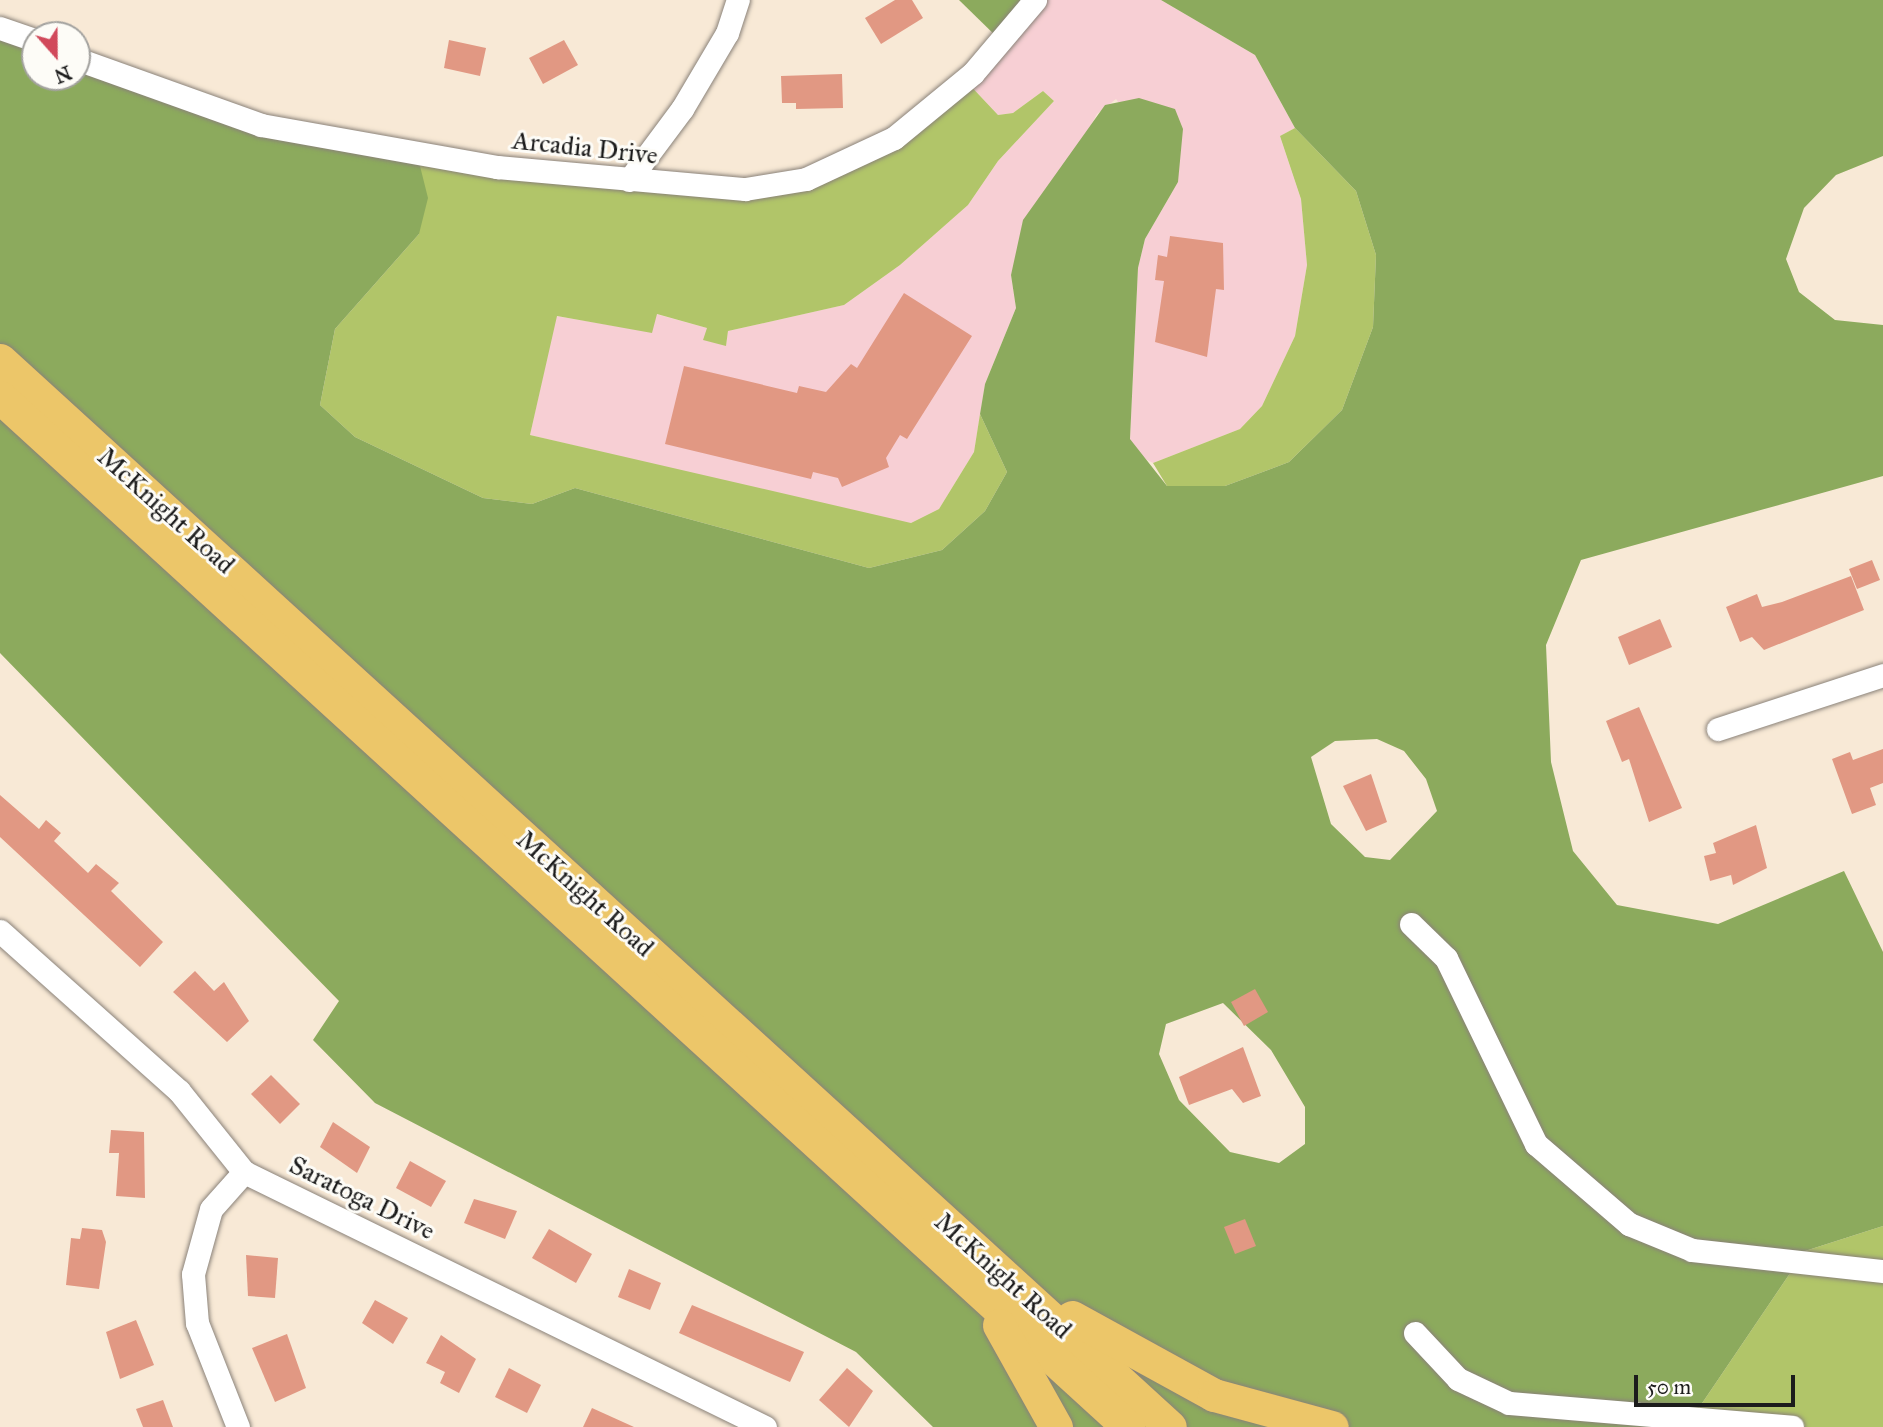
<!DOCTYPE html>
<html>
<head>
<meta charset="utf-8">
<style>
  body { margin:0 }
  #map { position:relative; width:1883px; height:1427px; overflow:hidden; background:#f8e9d6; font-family:"IM FELL Great Primer",serif }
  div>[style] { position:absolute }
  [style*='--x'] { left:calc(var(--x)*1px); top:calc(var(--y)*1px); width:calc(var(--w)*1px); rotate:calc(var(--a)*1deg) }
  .built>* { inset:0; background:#f7cfd4 }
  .green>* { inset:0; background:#b1c569 }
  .forest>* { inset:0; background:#8caa5d }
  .building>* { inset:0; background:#e19883 }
  .roads { filter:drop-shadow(0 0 2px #8a8279) drop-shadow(0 0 2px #8a8279) }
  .minor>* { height:23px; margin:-11.5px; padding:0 11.5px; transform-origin:11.5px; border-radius:11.5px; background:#fff }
  .highway>* { height:33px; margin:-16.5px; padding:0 16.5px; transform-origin:16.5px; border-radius:16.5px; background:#ecc669 }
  span { translate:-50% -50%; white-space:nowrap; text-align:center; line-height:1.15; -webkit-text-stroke:6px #fdfcf7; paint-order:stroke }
  .street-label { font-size:26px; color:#1c1c1c }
  .north { position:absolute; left:21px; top:21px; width:70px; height:70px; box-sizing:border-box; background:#fdfcf7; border:2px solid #a3a29f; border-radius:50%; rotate:159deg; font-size:19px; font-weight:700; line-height:28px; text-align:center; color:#1c1c1c }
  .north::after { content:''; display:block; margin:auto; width:24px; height:32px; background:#d1495b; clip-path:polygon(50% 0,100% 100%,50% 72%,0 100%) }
  .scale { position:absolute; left:1634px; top:1375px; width:161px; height:32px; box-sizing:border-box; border:4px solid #1c1c1c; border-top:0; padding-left:9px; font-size:21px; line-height:24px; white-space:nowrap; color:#1c1c1c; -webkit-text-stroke:5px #fdfcf7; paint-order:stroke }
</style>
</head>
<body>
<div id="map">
  <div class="built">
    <div style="clip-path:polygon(1035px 0,1161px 0,1255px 55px,1295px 128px,1280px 136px,1301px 199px,1307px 265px,1295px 336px,1262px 406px,1240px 429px,1153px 463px,1136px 454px,1130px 439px,1138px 268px,1145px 239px,1178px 182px,1116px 99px,1097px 114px,1011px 275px,1016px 308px,985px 384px,974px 452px,939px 509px,911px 523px,881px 519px,530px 435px,556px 316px,651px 332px,656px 314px,707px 328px,726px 345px,728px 331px,844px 305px,900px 265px,968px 205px,998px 161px,1054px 101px,1043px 91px,1013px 113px,998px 115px,965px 80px)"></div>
  </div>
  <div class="green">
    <div style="clip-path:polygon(965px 80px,998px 115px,1013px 113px,1043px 91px,1054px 101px,998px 161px,968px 205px,900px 265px,844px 305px,728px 331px,726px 346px,703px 340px,707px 328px,657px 314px,652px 333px,557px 316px,530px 435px,911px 523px,939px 509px,974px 452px,980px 414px,1007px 472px,985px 511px,942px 550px,869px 568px,575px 488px,532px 504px,483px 498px,355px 437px,320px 405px,335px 329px,419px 234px,417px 154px,714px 190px,837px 167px)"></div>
    <div style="clip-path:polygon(1295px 128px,1356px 191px,1376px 255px,1373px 327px,1342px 410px,1289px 462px,1225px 486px,1167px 486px,1153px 463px,1240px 429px,1262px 406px,1295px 336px,1307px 265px,1301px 199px,1280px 136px)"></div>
    <div style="clip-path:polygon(1883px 1226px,1883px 1427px,1686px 1427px,1805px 1251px)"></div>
  </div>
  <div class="forest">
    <div style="clip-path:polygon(959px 0,1035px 0,1002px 42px)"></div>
    <div style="clip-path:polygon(evenodd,1161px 0,1883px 0,1883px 156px,1836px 175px,1804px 208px,1786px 259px,1799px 292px,1835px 320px,1883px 325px,1883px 476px,1581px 560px,1546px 645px,1551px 762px,1573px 851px,1617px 905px,1718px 924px,1844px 871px,1883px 952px,1883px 1226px,1805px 1251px,1686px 1427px,1170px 1427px,0 360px,0 28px,35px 40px,35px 77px,77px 77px,77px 59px,136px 85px,417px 154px,428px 198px,419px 234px,335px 329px,320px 405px,355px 437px,483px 498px,532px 504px,575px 488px,869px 568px,942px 550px,985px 511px,1007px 472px,980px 414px,985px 384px,1016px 308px,1011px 275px,1023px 220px,1105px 105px,1139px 98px,1175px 109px,1183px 129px,1178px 182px,1145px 239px,1138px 268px,1130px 439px,1167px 486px,1225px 486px,1289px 462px,1342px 410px,1373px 327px,1376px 255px,1356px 191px,1295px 128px,1255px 55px,1161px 0,1377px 739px,1404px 751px,1426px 779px,1437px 811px,1390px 860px,1365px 857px,1331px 824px,1311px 757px,1335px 741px,1377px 739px,1161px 0,1223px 1003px,1271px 1050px,1305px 1107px,1305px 1144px,1279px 1163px,1230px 1152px,1179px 1100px,1159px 1054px,1166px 1024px,1223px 1003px)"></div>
    <div style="clip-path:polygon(0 397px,1128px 1427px,933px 1427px,856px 1352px,375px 1103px,313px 1040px,339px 1001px,0 653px)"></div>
  </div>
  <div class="building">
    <div style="clip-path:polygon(895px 0,912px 0,923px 18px,881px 44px,865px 18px)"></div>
    <div style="clip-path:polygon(449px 40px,486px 48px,480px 76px,444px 68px)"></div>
    <div style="clip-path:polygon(564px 40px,578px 65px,543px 84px,529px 58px)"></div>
    <div style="clip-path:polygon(842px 74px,843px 108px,796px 109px,796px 103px,782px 103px,781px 76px)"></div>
    <div style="clip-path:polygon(1170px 236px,1223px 243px,1224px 290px,1216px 289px,1207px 357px,1155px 342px,1164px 281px,1155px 280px,1158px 255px,1167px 257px)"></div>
    <div style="clip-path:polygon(904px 293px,972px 336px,907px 439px,900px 435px,886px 458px,889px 467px,842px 487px,838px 478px,813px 472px,811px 479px,665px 444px,684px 366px,797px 393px,799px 386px,826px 392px,851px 364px,857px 368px)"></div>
    <div style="clip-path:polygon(1872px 560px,1880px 580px,1857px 589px,1849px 569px)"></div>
    <div style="clip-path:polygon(1851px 576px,1864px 610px,1764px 650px,1752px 637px,1740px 642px,1726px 607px,1757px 594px,1762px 607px,1782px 602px)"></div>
    <div style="clip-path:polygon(1660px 619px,1672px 647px,1629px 665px,1618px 637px)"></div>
    <div style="clip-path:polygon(1639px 707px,1682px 808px,1649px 822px,1629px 759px,1622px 762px,1606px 721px)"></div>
    <div style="clip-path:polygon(1883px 749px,1883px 783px,1870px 788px,1876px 805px,1852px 814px,1832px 759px,1850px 752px,1853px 760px)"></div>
    <div style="clip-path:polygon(1371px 774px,1387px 822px,1366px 831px,1343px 786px)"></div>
    <div style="clip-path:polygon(0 795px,39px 829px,46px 820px,61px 833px,54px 841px,88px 873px,96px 864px,119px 883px,111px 891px,163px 942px,140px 967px,0 837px)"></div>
    <div style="clip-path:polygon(1756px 825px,1767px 868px,1733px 885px,1731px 875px,1710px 881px,1704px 856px,1716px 853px,1713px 843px)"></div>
    <div style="clip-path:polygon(195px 971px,214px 991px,224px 982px,249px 1021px,227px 1042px,173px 992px)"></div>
    <div style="clip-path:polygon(1255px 989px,1268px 1012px,1244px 1026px,1231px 1002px)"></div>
    <div style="clip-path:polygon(1243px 1047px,1261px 1096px,1243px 1103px,1232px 1089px,1189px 1105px,1179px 1077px)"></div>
    <div style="clip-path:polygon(271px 1075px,300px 1104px,280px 1124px,251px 1094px)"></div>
    <div style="clip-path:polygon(333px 1122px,370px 1147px,357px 1173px,320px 1147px)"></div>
    <div style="clip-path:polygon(111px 1130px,144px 1132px,145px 1198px,116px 1196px,119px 1153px,109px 1153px)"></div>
    <div style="clip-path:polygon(410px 1161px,446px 1181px,431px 1207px,396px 1188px)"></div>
    <div style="clip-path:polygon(474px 1199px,517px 1211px,505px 1239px,464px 1223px)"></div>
    <div style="clip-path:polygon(1245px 1219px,1256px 1246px,1235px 1254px,1224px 1227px)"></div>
    <div style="clip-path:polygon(82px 1228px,102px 1230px,106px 1242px,99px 1289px,66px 1285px,71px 1238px,80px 1239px)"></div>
    <div style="clip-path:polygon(549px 1229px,592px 1254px,576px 1283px,532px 1258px)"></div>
    <div style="clip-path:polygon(246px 1255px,278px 1258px,275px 1298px,248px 1296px)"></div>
    <div style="clip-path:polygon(629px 1269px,661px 1283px,650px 1310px,618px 1297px)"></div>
    <div style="clip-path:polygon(375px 1300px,408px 1318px,393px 1344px,362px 1323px)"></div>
    <div style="clip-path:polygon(692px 1305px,804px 1352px,790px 1382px,679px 1333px)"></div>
    <div style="clip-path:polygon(136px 1320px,154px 1365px,120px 1379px,106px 1332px)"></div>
    <div style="clip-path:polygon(287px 1334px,306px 1388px,275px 1402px,252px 1348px)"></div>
    <div style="clip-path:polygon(441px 1335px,476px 1359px,459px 1393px,440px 1383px,445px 1372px,426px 1363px)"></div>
    <div style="clip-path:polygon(509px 1368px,541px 1385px,527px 1413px,495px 1397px)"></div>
    <div style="clip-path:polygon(847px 1368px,873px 1391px,849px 1427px,819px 1400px)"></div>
    <div style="clip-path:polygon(163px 1400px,173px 1427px,143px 1427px,136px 1409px)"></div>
    <div style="clip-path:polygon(592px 1408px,634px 1427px,583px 1427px)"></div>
  </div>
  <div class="roads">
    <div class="minor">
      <div style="--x:0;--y:28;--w:37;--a:19"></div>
      <div style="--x:77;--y:59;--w:195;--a:19.7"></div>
      <div style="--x:261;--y:125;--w:240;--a:10.1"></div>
      <div style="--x:497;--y:167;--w:249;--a:5.1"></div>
      <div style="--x:745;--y:189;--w:62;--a:-9.3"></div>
      <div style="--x:806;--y:179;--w:97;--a:-25"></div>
      <div style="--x:894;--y:138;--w:102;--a:-39.4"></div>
      <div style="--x:973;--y:73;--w:96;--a:-49.7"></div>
      <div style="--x:629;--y:180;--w:89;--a:-53.3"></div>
      <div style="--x:682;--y:109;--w:88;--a:-59.4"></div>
      <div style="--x:727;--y:33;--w:35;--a:-72"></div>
      <div style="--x:1718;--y:729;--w:174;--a:-18.1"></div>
      <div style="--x:1411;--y:924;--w:49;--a:44.2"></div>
      <div style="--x:1446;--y:958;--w:207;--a:64.2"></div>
      <div style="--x:1536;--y:1144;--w:123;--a:40.7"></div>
      <div style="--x:1629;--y:1224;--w:68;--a:22.4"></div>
      <div style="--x:1692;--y:1250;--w:192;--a:6.3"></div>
      <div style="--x:0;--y:931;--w:240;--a:41.8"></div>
      <div style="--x:179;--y:1091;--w:104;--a:51.3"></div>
      <div style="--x:244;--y:1172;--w:580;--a:26.08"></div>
      <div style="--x:1415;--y:1333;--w:63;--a:46.9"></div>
      <div style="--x:1458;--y:1379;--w:56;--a:25.2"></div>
      <div style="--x:1509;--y:1403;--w:284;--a:4.8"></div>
      <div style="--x:238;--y:1427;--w:112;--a:-111.5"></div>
      <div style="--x:197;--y:1323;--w:49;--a:-94.7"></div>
      <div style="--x:193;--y:1274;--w:67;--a:-74.5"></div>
      <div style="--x:211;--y:1209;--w:50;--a:-48.3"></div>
    </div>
    <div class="highway">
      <div style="--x:0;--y:360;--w:1583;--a:42.36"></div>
      <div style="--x:0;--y:397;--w:1528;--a:42.4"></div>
      <div style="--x:1072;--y:1317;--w:162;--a:28.8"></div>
      <div style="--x:1214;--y:1395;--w:122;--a:15.2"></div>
      <div style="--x:999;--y:1325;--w:117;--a:60.8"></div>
    </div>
  </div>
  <div class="street-label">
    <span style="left:585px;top:148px;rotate:6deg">Arcadia Drive</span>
    <span style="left:166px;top:511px;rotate:42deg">McKnight Road</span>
    <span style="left:585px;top:894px;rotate:42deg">McKnight Road</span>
    <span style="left:362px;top:1198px;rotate:26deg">Saratoga Drive</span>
    <span style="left:1003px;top:1276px;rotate:42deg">McKnight Road</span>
  </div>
  <div class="north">N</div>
  <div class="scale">50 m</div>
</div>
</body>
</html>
